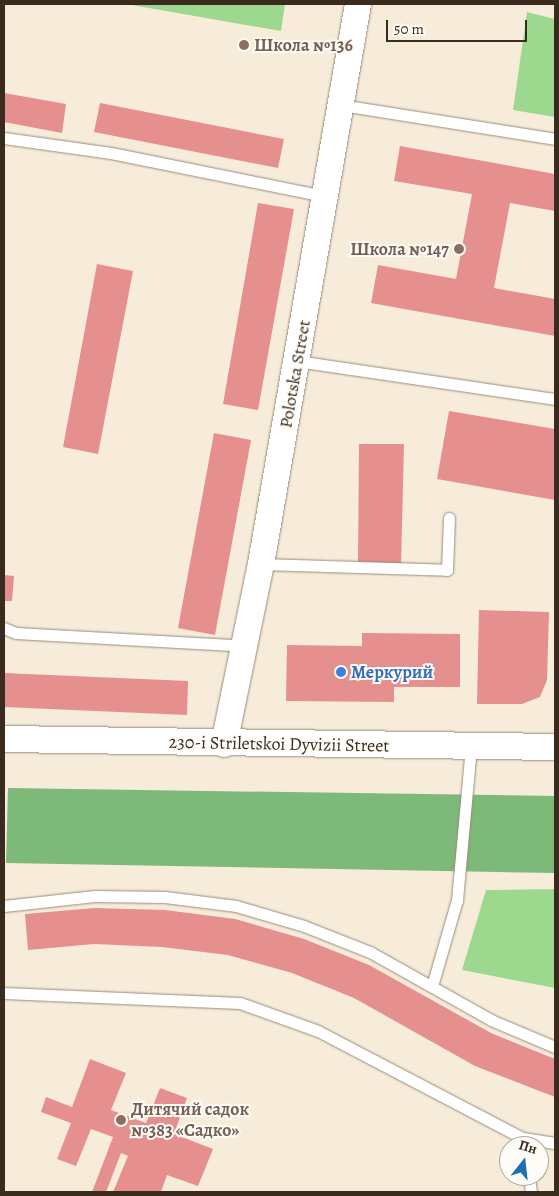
<!DOCTYPE html>
<html>
<head>
<meta charset="utf-8">
<style>
  body { margin:0 }
  #map { position:relative; width:559px; height:1196px; overflow:hidden; background:#f7ecda; font-family:Alegreya,serif }
  div>[style] { position:absolute }
  [style*='--x'] { left:calc(var(--x)*1px); top:calc(var(--y)*1px); width:calc(var(--w)*1px); rotate:calc(var(--a)*1deg) }
  .green>* { inset:0; background:#9cd98e }
  .forest>* { inset:0; background:#7db979 }
  .building>* { inset:0; background:#e68f8f }
  .roads { filter:drop-shadow(0 0 1px #998b7c) drop-shadow(0 0 1px #998b7c) }
  .service>* { height:11px; margin:-5.5px; padding:0 5.5px; transform-origin:5.5px; border-radius:5.5px; background:#fff }
  .tertiary>* { height:26px; margin:-13px; padding:0 13px; transform-origin:13px; border-radius:13px; background:#fff }
  .dots>* { width:14px; height:14px; translate:-50% -50%; box-sizing:border-box; border:2px solid #fdfcf7; border-radius:50% }
  span { translate:-50% -50%; white-space:nowrap; text-align:center; line-height:1.15; -webkit-text-stroke:4px #fdfcf7; paint-order:stroke }
  .education-label { font-size:18px; color:#785e54; font-weight:700 }
  .left { translate:0 -50%; text-align:left }
  .right { translate:-100% -50%; text-align:right }
  .street-label { font-size:18px; color:#3b2a1e }
  .shop-label { font-size:18px; color:#366cbe; font-weight:700 }
  .frame { position:absolute; inset:0; border:5px solid #3b2a1e; pointer-events:none }
  .north { position:absolute; left:499px; top:1136px; width:50px; height:50px; box-sizing:border-box; background:#fdfcf7; border:1px solid #afa8a0; border-radius:50%; rotate:16deg; font-size:14px; font-weight:700; line-height:20px; text-align:center; color:#3b2a1e }
  .north::after { content:''; display:block; margin:auto; width:18px; height:22px; background:#1f6fb2; clip-path:polygon(50% 0,100% 100%,50% 72%,0 100%) }
  .scale { position:absolute; left:386px; top:20px; width:141px; height:22px; box-sizing:border-box; border:2px solid #3b2a1e; border-top:0; padding-left:6px; font-size:15px; line-height:18px; white-space:nowrap; color:#3b2a1e; -webkit-text-stroke:4px #fdfcf7; paint-order:stroke }
</style>
</head>
<body>
<div id="map">
  <div class="green">
    <div style="clip-path:polygon(126px 4px,285px 4px,281px 31px)"></div>
    <div style="clip-path:polygon(527px 12px,555px 19px,555px 117px,513px 110px)"></div>
    <div style="clip-path:polygon(555px 889px,555px 988px,462px 970px,486px 890px)"></div>
  </div>
  <div class="forest">
    <div style="clip-path:polygon(8px 788px,555px 796px,555px 873px,6px 863px)"></div>
  </div>
  <div class="building">
    <div style="clip-path:polygon(4px 93px,66px 104px,62px 133px,4px 122px)"></div>
    <div style="clip-path:polygon(100px 103px,284px 139px,278px 168px,94px 132px)"></div>
    <div style="clip-path:polygon(400px 146px,555px 174px,555px 211px,510px 203px,494px 288px,555px 299px,555px 336px,371px 303px,378px 265px,456px 279px,472px 194px,394px 181px)"></div>
    <div style="clip-path:polygon(258px 203px,294px 209px,258px 410px,223px 404px)"></div>
    <div style="clip-path:polygon(97px 264px,133px 271px,98px 454px,63px 447px)"></div>
    <div style="clip-path:polygon(449px 411px,555px 429px,555px 500px,437px 479px)"></div>
    <div style="clip-path:polygon(214px 433px,251px 440px,215px 635px,178px 628px)"></div>
    <div style="clip-path:polygon(359px 444px,404px 444px,401px 564px,358px 563px)"></div>
    <div style="clip-path:polygon(4px 575px,14px 576px,12px 601px,4px 601px)"></div>
    <div style="clip-path:polygon(479px 610px,549px 612px,547px 680px,540px 697px,522px 704px,477px 704px)"></div>
    <div style="clip-path:polygon(362px 633px,460px 634px,460px 687px,394px 687px,394px 702px,286px 701px,287px 645px,362px 646px)"></div>
    <div style="clip-path:polygon(4px 673px,188px 681px,187px 715px,4px 707px)"></div>
    <div style="clip-path:polygon(94px 908px,165px 910px,235px 919px,304px 939px,369px 965px,491px 1033px,555px 1059px,555px 1097px,475px 1066px,354px 998px,292px 973px,228px 955px,162px 947px,94px 944px,28px 950px,25px 914px)"></div>
    <div style="clip-path:polygon(90px 1059px,126px 1073px,111px 1110px,146px 1123px,160px 1088px,187px 1098px,174px 1134px,213px 1149px,198px 1186px,167px 1175px,161px 1192px,113px 1192px,128px 1156px,121px 1153px,106px 1192px,92px 1192px,113px 1137px,91px 1129px,76px 1166px,57px 1159px,71px 1123px,41px 1112px,46px 1097px,72px 1107px)"></div>
  </div>
  <div class="roads">
    <div class="service">
      <div style="--x:341;--y:105;--w:217;--a:9"></div>
      <div style="--x:4;--y:138;--w:108;--a:8"></div>
      <div style="--x:111;--y:153;--w:218;--a:11.4"></div>
      <div style="--x:297;--y:361;--w:261;--a:8.4"></div>
      <div style="--x:261;--y:564;--w:186;--a:1.8"></div>
      <div style="--x:447;--y:570;--w:52;--a:-87.8"></div>
      <div style="--x:4;--y:628;--w:13;--a:23"></div>
      <div style="--x:16;--y:633;--w:230;--a:3.2"></div>
      <div style="--x:4;--y:906;--w:91;--a:-6.3"></div>
      <div style="--x:94;--y:896;--w:71;--a:0.8"></div>
      <div style="--x:165;--y:897;--w:72;--a:7.2"></div>
      <div style="--x:236;--y:906;--w:71;--a:16.4"></div>
      <div style="--x:304;--y:926;--w:71;--a:21.5"></div>
      <div style="--x:370;--y:952;--w:139;--a:29.3"></div>
      <div style="--x:491;--y:1020;--w:69;--a:22.9"></div>
      <div style="--x:432;--y:986;--w:90;--a:-73.8"></div>
      <div style="--x:457;--y:900;--w:154;--a:-84.8"></div>
      <div style="--x:4;--y:993;--w:236;--a:2.4"></div>
      <div style="--x:240;--y:1003;--w:83;--a:19.7"></div>
      <div style="--x:318;--y:1031;--w:231;--a:27.6"></div>
      <div style="--x:523;--y:1138;--w:8;--a:83"></div>
      <div style="--x:523;--y:1138;--w:32;--a:9"></div>
      <div style="--x:529;--y:1176;--w:16;--a:83"></div>
    </div>
    <div class="tertiary">
      <div style="--x:4;--y:739;--w:551;--a:0.83"></div>
      <div style="--x:224;--y:744;--w:184;--a:-78.4"></div>
      <div style="--x:261;--y:564;--w:568;--a:-80.17"></div>
    </div>
  </div>
  <div class="dots">
    <div style="left:244px;top:45px;background:#8d6e63"></div>
    <div style="left:459px;top:249px;background:#8d6e63"></div>
    <div style="left:341px;top:672px;background:#3f7fe0"></div>
    <div style="left:121px;top:1120px;background:#8d6e63"></div>
  </div>
  <div class="education-label">
    <span class="left" style="left:254px;top:45px">Школа №136</span>
    <span class="right" style="left:449px;top:249px">Школа №147</span>
    <span class="left" style="left:131px;top:1120px">Дитячий садок<br>№383 «Садко»</span>
  </div>
  <div class="street-label">
    <span style="left:295px;top:374px;rotate:-80deg">Polotska Street</span>
    <span style="left:279px;top:744px;rotate:1deg">230-i Striletskoi Dyvizii Street</span>
  </div>
  <div class="shop-label">
    <span class="left" style="left:351px;top:672px">Меркурий</span>
  </div>
  <div class="frame"></div>
  <div class="north">Пн</div>
  <div class="scale">50 m</div>
</div>
</body>
</html>
